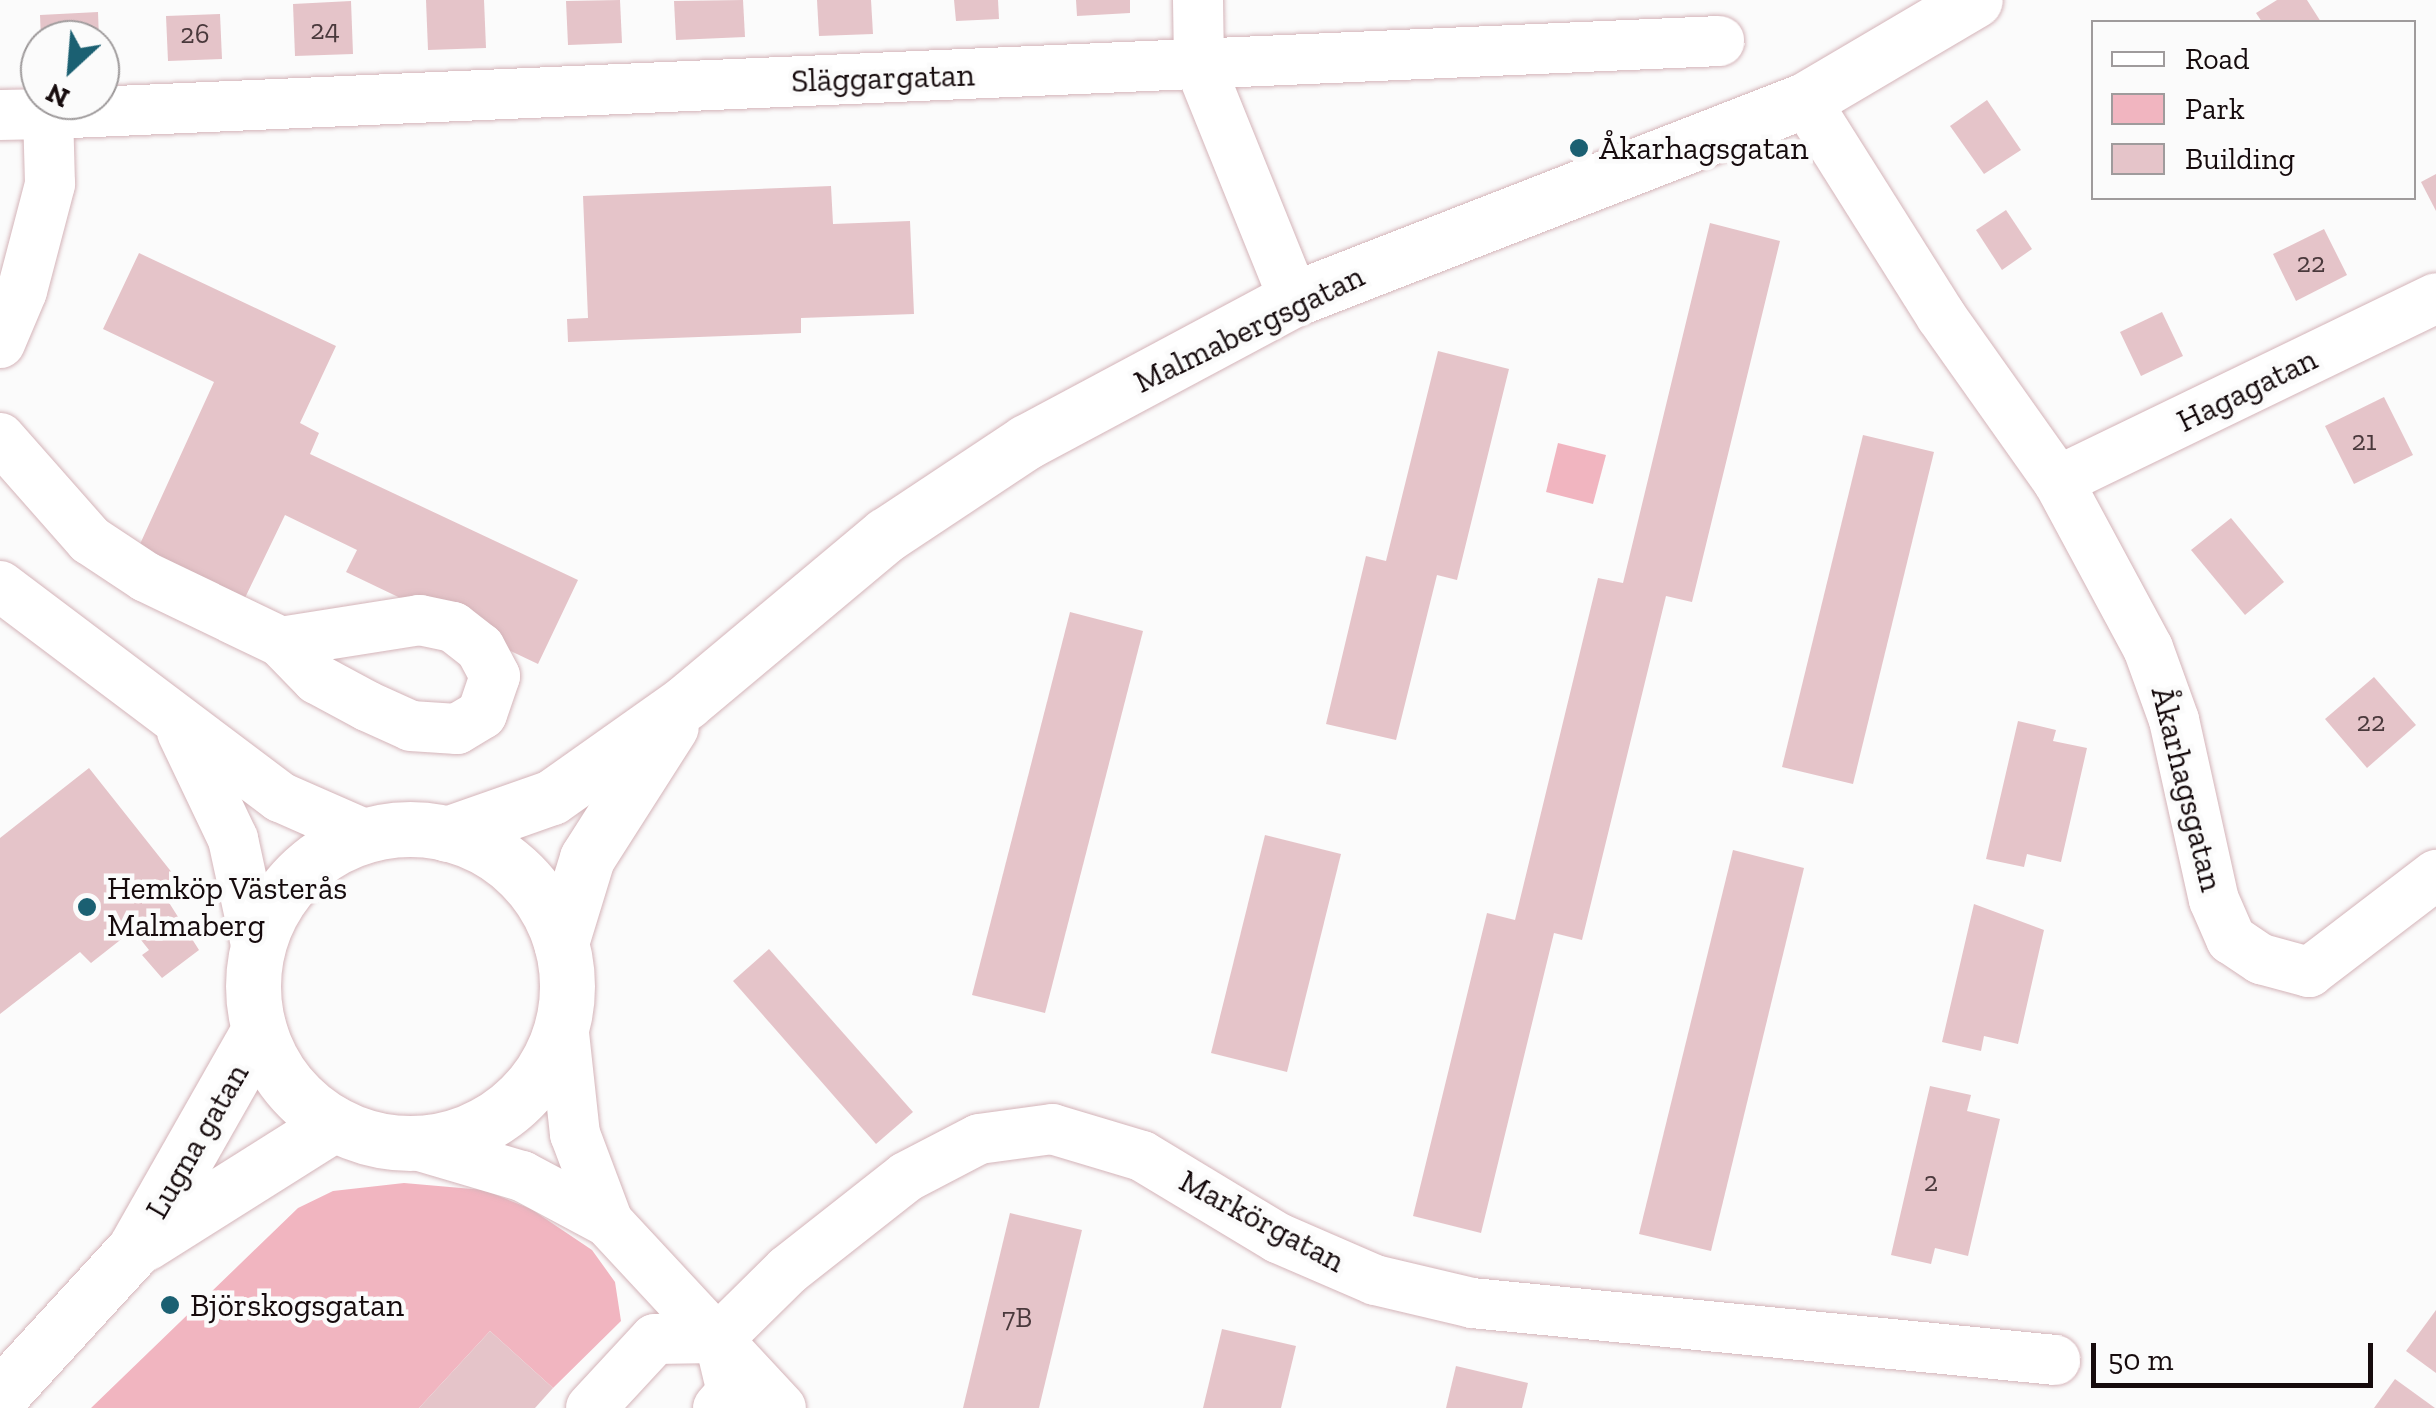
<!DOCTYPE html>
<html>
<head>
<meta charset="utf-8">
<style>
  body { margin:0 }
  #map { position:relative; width:2436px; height:1408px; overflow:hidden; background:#fbfbfb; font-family:"Zilla Slab",serif }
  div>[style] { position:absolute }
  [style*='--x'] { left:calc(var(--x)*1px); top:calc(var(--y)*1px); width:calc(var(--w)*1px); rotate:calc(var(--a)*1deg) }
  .green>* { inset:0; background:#f1b5c0 }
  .building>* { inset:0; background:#e5c4c9 }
  .roads { filter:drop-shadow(0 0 2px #d4b4b9) drop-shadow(0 0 2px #d4b4b9) }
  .minor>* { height:50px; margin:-25px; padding:0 25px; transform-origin:25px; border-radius:25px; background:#fff }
  .major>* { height:55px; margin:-27.5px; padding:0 27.5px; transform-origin:27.5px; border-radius:27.5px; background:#fff }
  .major>.ring { margin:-27.5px; padding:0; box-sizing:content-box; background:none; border:55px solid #fff; border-radius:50% }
  .dots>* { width:28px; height:28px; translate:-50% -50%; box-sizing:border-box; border:5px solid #fbfbfb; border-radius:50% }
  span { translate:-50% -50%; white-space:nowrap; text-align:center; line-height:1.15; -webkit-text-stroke:9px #fbfbfb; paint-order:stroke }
  .number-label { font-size:28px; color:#4a393c }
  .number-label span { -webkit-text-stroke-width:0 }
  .street-label { font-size:32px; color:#160b0d }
  .poi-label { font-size:32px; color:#160b0d }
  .left { translate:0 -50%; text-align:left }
  .legend { position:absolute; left:2091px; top:20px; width:325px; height:180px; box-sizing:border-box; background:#fbfbfb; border:2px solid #9f9b9c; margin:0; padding:12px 18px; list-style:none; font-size:30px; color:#160b0d }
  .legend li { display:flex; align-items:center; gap:20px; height:50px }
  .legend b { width:50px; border:2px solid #9f9b9c }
  .north { position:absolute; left:20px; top:20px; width:100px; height:100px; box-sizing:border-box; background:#fbfbfb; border:2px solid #9f9b9c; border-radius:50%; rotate:206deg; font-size:28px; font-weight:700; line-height:40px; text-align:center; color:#160b0d }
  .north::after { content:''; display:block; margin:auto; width:35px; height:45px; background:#1b6072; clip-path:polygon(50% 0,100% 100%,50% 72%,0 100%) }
  .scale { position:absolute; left:2091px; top:1343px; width:282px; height:45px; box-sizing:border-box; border:5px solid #160b0d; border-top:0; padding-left:12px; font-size:30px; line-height:35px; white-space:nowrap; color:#160b0d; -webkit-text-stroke:8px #fbfbfb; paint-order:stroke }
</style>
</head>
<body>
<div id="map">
  <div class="green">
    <div style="clip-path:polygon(1558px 443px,1606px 455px,1593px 504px,1546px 492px)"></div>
    <div style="clip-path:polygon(404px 1183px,484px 1190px,531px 1209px,592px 1250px,615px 1282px,621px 1321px,553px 1388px,490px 1331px,419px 1408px,91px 1408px,298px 1208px,333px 1191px)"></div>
  </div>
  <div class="building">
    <div style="clip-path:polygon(426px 0,484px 0,486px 48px,428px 50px)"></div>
    <div style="clip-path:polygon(620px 0,622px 43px,568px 45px,566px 1px)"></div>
    <div style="clip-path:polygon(743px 0,745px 37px,676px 40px,674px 1px)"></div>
    <div style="clip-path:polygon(817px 0,871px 0,873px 34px,819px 36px)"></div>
    <div style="clip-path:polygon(954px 0,998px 0,999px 19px,956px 21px)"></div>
    <div style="clip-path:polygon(1076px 0,1130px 0,1130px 13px,1077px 16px)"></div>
    <div style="clip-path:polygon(2277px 0,2307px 0,2321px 22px,2262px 22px,2256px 13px)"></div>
    <div style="clip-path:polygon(351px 1px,353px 54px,295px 56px,293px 4px)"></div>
    <div style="clip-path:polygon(98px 12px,99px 40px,41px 40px,40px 15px)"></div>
    <div style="clip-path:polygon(220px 14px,222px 59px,168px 61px,166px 16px)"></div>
    <div style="clip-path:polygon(1987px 100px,2021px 150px,1984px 174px,1950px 126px)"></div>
    <div style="clip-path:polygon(2436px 174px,2436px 211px,2421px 182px)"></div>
    <div style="clip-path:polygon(831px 186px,833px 224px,910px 221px,914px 314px,801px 318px,801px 333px,568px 342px,567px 319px,588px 318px,583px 196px)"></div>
    <div style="clip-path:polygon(2006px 210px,2032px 249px,2002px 270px,1976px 230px)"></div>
    <div style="clip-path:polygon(1710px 223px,1780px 241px,1692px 602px,1666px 596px,1582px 940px,1554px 933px,1481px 1233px,1413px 1216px,1487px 913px,1515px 920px,1598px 578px,1623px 583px)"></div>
    <div style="clip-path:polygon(2324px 229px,2347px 275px,2296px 301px,2273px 254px)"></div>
    <div style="clip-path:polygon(139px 253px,336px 346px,300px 423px,319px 433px,310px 454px,578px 580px,538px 664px,346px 572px,357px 550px,285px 515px,242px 604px,135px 555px,214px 382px,103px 329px)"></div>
    <div style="clip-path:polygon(2162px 312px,2183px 356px,2141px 376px,2120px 332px)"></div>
    <div style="clip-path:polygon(1438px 351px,1509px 369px,1457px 580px,1437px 575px,1396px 740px,1326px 724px,1366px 556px,1386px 561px)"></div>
    <div style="clip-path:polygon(2384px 397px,2413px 455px,2354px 484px,2325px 426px)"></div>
    <div style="clip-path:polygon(1863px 435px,1934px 452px,1853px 784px,1782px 767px)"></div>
    <div style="clip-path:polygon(2231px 518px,2284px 582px,2245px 615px,2191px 550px)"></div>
    <div style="clip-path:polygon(1070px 612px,1143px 631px,1045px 1013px,972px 995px)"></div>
    <div style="clip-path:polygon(2374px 677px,2416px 725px,2367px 768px,2325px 719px)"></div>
    <div style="clip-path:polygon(2018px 721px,2056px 730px,2053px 741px,2087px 748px,2061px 862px,2027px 854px,2024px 867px,1986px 859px)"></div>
    <div style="clip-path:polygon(89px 768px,177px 879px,161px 890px,199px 950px,162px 978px,142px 955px,149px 950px,133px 930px,91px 963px,80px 952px,0 1014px,0 838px)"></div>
    <div style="clip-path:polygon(1265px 835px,1341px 854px,1287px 1072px,1211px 1053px)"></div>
    <div style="clip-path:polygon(1733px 850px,1804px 868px,1711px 1251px,1639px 1234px)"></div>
    <div style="clip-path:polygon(1974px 904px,2044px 930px,2018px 1044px,1984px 1036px,1981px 1051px,1942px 1042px)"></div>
    <div style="clip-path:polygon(769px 949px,913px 1112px,876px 1144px,733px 981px)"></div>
    <div style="clip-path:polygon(1930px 1086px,1971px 1095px,1967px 1111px,2000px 1119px,1968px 1256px,1935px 1248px,1931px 1264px,1891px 1255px)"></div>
    <div style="clip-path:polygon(1010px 1213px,1082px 1230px,1039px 1408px,963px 1408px)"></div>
    <div style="clip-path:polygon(2436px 1310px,2436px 1373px,2406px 1351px)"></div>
    <div style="clip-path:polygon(1222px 1329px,1296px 1346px,1281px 1408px,1203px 1408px)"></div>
    <div style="clip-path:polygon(490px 1331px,553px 1388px,535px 1408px,419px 1408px)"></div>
    <div style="clip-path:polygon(1456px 1366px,1528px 1383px,1522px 1408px,1446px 1408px)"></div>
    <div style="clip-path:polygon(2395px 1379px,2435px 1408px,2374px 1408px)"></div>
  </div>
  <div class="roads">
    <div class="minor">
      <div style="--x:1198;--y:0;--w:64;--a:89.1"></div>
      <div style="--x:1199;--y:64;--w:253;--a:68"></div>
      <div style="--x:1805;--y:100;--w:255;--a:57.8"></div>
      <div style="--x:1941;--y:316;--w:202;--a:54.7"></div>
      <div style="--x:2058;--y:481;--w:190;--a:61.7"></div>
      <div style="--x:2148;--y:648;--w:77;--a:70.1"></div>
      <div style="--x:2174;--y:720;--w:184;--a:77.5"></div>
      <div style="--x:2214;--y:900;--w:43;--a:66.4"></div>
      <div style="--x:2231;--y:939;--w:36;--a:34"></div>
      <div style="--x:2261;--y:959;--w:50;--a:15.2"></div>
      <div style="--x:2309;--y:972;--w:160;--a:-37.4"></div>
      <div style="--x:0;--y:115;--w:48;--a:-1.2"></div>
      <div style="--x:0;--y:343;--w:56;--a:-67.1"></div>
      <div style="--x:22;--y:291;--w:111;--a:-75.3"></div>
      <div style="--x:50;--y:184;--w:70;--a:-91.6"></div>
      <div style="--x:48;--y:114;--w:1673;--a:-2.5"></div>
      <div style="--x:0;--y:438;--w:136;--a:48.6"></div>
      <div style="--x:90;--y:540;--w:67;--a:33.5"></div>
      <div style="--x:146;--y:577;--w:150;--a:25.7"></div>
      <div style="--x:281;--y:642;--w:52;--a:45.8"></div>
      <div style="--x:317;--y:679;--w:57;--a:28.4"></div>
      <div style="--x:367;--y:706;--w:48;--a:24.4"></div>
      <div style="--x:411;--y:726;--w:46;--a:3.7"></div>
      <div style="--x:457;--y:729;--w:29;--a:-31"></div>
      <div style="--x:482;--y:714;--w:40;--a:-71.1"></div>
      <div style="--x:495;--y:676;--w:32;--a:-118"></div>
      <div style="--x:480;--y:648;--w:34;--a:-142"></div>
      <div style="--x:453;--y:627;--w:34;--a:-168"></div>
      <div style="--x:420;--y:620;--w:141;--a:171"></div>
      <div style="--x:2058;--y:481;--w:420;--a:-25.8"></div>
      <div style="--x:0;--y:586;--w:351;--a:37"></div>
      <div style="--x:280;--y:797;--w:94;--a:23.8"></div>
      <div style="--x:182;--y:732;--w:119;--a:64.5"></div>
      <div style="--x:233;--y:839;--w:113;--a:77.7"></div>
      <div style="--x:563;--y:1024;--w:111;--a:83.8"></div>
      <div style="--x:575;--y:1134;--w:94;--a:69.4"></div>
      <div style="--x:413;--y:1144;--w:114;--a:16.4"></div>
      <div style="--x:522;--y:1176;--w:98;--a:28.1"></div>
      <div style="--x:608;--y:1222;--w:254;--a:47.1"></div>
      <div style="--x:719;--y:1338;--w:97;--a:-44.6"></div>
      <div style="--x:788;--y:1270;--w:150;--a:-38.2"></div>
      <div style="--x:906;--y:1177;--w:82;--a:-27.5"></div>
      <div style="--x:979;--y:1139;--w:74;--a:-7.8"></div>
      <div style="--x:1052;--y:1129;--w:94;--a:16.7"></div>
      <div style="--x:1142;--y:1156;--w:159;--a:31.1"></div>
      <div style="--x:1278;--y:1238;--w:106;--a:23.4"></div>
      <div style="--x:1375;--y:1280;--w:100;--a:13.3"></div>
      <div style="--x:1472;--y:1303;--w:586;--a:5.58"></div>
      <div style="--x:591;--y:1408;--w:94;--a:-47.2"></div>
      <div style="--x:655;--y:1339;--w:64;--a:-0.9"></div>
      <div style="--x:718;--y:1408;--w:21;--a:-49"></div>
      <div style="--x:732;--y:1392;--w:56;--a:-103.5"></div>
    </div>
    <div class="major">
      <div class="ring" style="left:253px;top:829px;width:259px;height:259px"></div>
      <div style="--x:447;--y:834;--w:111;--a:-19.4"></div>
      <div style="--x:552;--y:797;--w:164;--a:-35.3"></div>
      <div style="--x:686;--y:702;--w:261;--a:-39.9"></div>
      <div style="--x:886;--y:535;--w:168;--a:-33.6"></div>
      <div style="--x:1026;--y:442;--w:304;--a:-28.1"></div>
      <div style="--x:1294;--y:299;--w:548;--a:-21.28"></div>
      <div style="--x:1805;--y:100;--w:197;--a:-30.5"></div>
      <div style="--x:561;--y:943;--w:89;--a:-73"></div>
      <div style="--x:587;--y:858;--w:156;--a:-57.5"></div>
      <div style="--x:145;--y:1243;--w:223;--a:-32.2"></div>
      <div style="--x:0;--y:1396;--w:198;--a:-47.5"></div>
      <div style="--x:134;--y:1250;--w:253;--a:-60.4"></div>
    </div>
  </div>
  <div class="dots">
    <div style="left:1579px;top:148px;background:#1b6072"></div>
    <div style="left:87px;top:907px;background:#1b6072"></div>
    <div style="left:170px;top:1305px;background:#1b6072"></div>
  </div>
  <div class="number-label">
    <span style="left:325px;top:30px">24</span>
    <span style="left:195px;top:34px">26</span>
    <span style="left:2311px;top:263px">22</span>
    <span style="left:2364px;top:441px">21</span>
    <span style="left:2371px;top:722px">22</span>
    <span style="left:1931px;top:1182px">2</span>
    <span style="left:1017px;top:1318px">7B</span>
  </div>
  <div class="street-label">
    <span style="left:883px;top:78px;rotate:-2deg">Släggargatan</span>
    <span style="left:1249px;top:329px;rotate:-26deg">Malmabergsgatan</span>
    <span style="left:2247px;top:390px;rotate:-26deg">Hagagatan</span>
    <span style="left:2187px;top:789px;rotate:76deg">Åkarhagsgatan</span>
    <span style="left:197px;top:1141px;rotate:-60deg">Lugna gatan</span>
    <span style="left:1262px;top:1221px;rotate:28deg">Markörgatan</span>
  </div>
  <div class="poi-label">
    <span class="left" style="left:1599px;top:148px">Åkarhagsgatan</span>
    <span class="left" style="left:107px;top:907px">Hemköp Västerås<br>Malmaberg</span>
    <span class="left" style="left:190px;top:1305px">Björskogsgatan</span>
  </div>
  <ul class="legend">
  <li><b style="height:12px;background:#fff"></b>Road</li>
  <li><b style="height:28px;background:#f1b5c0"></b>Park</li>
  <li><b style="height:28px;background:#e5c4c9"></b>Building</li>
  </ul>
  <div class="north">N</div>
  <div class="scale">50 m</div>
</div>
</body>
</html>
